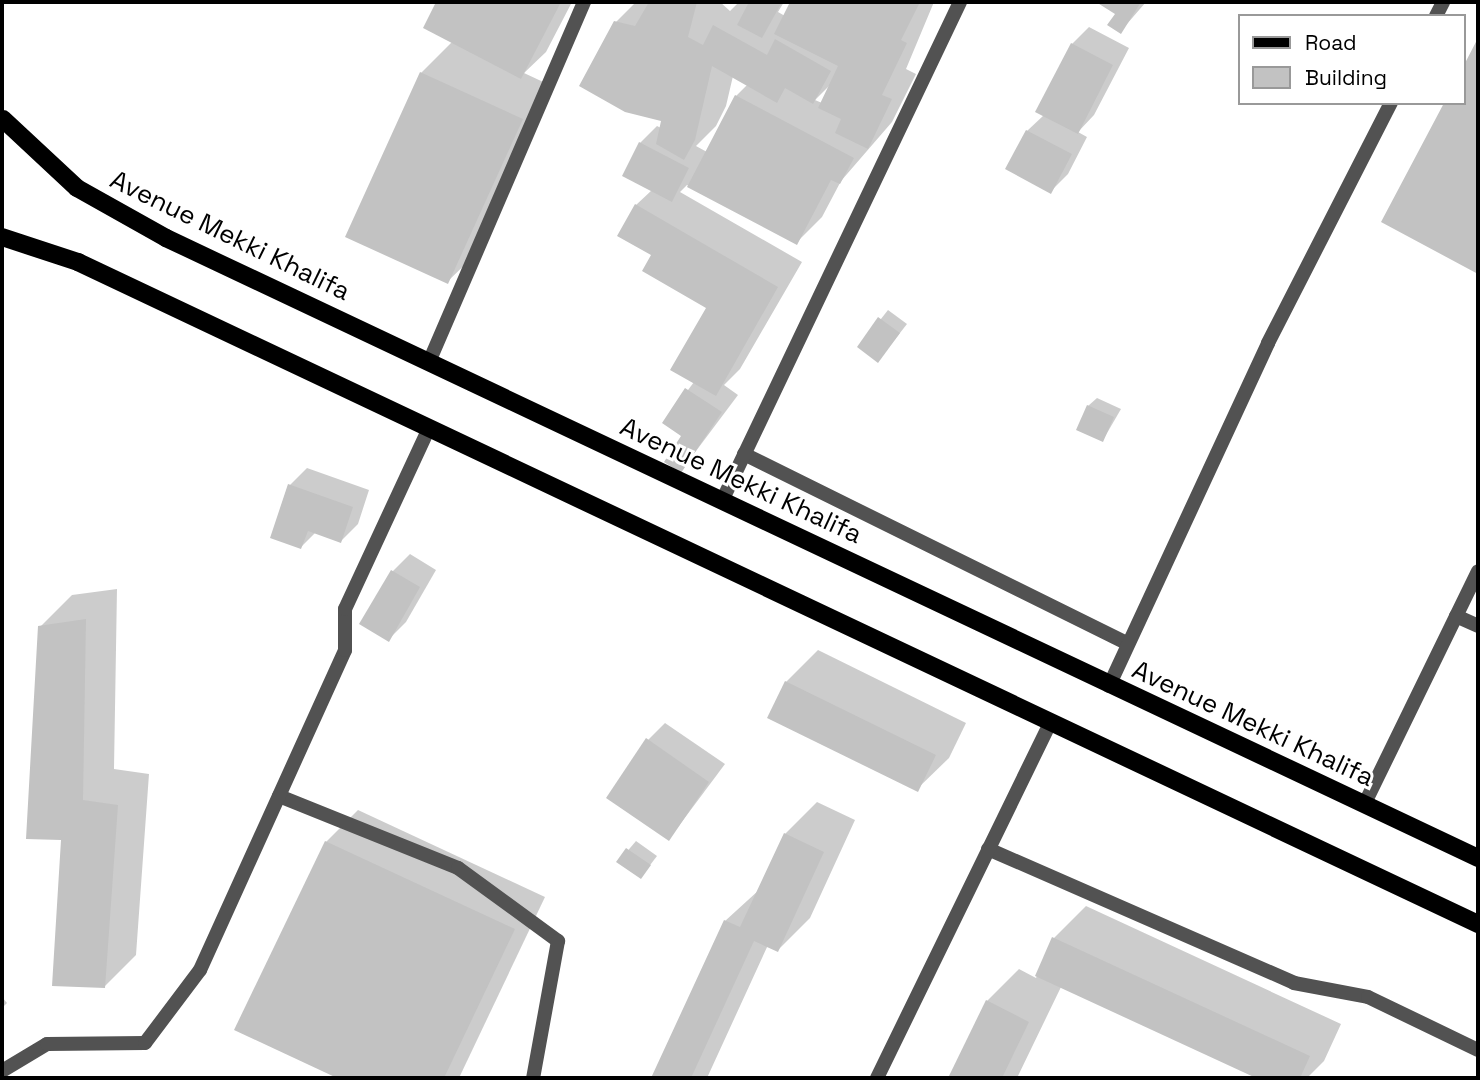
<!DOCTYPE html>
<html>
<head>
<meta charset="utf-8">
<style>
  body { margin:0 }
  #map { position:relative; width:1480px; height:1080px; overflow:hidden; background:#fff; font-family:"Space Grotesk",sans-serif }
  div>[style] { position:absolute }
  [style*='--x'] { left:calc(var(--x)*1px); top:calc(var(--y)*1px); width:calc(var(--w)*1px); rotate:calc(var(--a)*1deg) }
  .shadow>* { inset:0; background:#0003 }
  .building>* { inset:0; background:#c2c2c2 }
  .service>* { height:14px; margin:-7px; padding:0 7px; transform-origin:7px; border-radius:7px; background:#525252 }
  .minor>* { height:14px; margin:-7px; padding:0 7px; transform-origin:7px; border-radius:7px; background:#525252 }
  .primary>* { height:18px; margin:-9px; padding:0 9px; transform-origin:9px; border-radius:9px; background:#000 }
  span { translate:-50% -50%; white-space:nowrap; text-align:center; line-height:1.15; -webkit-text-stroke:6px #fff; paint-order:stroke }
  .street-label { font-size:26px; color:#000 }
  .frame { position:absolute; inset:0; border:4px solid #000; pointer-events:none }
  .legend { position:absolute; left:1238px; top:14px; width:228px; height:91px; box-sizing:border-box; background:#fff; border:2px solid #999; margin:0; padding:9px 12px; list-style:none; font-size:21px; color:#000 }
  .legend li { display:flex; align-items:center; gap:14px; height:35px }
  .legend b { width:35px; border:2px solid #999 }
</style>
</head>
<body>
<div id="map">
  <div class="shadow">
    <div style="clip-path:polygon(438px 2px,572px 2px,546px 52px,524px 73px,554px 87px,479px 251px,447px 282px,421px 73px,453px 41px,425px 27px)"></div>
    <div style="clip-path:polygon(evenodd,636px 2px,720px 2px,730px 11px,739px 2px,784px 2px,778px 12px,785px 16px,792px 2px,934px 2px,906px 69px,916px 74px,892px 122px,841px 181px,822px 217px,797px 242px,687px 185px,680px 192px,802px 262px,740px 369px,724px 385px,738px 395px,681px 471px,683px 436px,664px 422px,694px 382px,708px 308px,653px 254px,636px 205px,652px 190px,640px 143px,657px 126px,661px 128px,663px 120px,616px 22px,636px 2px,733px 76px,748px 84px,736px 96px,707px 152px,696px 146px,716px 126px,726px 106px,733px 76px,636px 2px,830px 85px,822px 103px,815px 100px,830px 85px)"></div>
    <div style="clip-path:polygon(1099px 2px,1146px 2px,1120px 32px,1117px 13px)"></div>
    <div style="clip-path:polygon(1089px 27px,1129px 48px,1094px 115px,1078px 132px,1087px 137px,1068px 174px,1051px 191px,1027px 131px,1044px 115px,1072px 44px)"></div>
    <div style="clip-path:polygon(1478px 42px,1478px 272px,1383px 221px,1464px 103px,1464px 68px)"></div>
    <div style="clip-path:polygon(888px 310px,907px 324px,878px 361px,859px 347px)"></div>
    <div style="clip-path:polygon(1097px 398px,1121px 409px,1103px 440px,1088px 406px)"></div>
    <div style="clip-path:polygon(307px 468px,369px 490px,358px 524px,341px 541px,316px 532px,301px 547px,290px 485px)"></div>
    <div style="clip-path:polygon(410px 554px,436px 570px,406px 622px,389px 639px,393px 571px)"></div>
    <div style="clip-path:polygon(117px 589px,114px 769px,149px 774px,136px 955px,104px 987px,62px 838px,40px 627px,72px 595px)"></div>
    <div style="clip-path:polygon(818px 650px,966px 723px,949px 758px,917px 789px,786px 682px)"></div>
    <div style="clip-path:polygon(665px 723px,725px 764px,669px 839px,648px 740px)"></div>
    <div style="clip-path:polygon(817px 802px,855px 820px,810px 918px,778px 950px,768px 945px,707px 1078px,653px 1078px,725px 921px,759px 890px,785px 834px)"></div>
    <div style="clip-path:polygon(358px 810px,545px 897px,459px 1078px,341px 1078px,237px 1029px,326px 842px)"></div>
    <div style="clip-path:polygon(636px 841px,657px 856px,641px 877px,619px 861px)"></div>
    <div style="clip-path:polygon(1086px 906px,1341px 1024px,1324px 1061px,1307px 1078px,1260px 1078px,1061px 987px,1017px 1078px,950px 1078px,987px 1001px,1019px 969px,1036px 978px,1054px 938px)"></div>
    <div style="clip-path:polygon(2px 997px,7px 1003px,2px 1008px)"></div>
  </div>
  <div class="building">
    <div style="clip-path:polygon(436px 2px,561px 2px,521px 79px,423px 28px)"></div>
    <div style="clip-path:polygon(649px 2px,697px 2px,688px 37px,703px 45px,713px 25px,767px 55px,775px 39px,831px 71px,813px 104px,785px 88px,777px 103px,712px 66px,695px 140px,684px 160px,656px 144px,661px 121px,625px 112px,579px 86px,614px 21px,635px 26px)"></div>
    <div style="clip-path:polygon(749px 2px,782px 2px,762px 38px,737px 25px)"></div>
    <div style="clip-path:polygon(790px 2px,920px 2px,901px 40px,907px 43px,882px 95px,892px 99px,868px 149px,835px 133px,841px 119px,818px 108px,838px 66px,774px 34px)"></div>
    <div style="clip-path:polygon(1096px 2px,1141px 2px,1121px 34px,1107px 25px,1115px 14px)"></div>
    <div style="clip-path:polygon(1478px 38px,1478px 274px,1381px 222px,1444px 103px,1464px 103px,1464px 65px)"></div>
    <div style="clip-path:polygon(1071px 43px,1113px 65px,1078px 134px,1035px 112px)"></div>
    <div style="clip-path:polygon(420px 72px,523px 119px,448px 284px,345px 237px)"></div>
    <div style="clip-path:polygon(735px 95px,854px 158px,840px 184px,831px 180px,797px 245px,687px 187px)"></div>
    <div style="clip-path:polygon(1026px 130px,1072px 154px,1051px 194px,1005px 169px)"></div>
    <div style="clip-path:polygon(639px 142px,689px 168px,672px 202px,622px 176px)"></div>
    <div style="clip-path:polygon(635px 204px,778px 287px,716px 396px,670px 370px,706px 308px,642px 271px,651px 255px,617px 236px)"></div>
    <div style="clip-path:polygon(878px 317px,900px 333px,878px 363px,857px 347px)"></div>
    <div style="clip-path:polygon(685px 388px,722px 412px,681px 473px,664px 462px,681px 436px,662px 423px)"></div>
    <div style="clip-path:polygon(1087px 405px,1114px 417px,1103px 442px,1076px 430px)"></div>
    <div style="clip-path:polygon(288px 484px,353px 507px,341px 543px,308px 531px,301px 549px,270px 538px)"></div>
    <div style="clip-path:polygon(391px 570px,420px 587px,389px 642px,359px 624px)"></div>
    <div style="clip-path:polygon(86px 619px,83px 800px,118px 805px,105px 988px,52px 986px,61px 840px,26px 839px,38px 626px)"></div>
    <div style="clip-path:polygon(785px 681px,936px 755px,918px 792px,767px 718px)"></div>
    <div style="clip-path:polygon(646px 738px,709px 782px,669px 841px,606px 798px)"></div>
    <div style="clip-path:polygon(784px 833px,824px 852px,778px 952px,754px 941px,691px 1078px,651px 1078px,724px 920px,740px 927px)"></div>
    <div style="clip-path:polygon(325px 841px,515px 929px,444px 1078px,337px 1078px,234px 1030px)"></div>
    <div style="clip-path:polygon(626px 848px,651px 865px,641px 879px,616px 862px)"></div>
    <div style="clip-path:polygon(1052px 937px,1310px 1056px,1300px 1078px,1256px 1078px,1035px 976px)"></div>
    <div style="clip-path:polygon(986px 1000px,1029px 1022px,1002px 1078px,948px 1078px)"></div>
  </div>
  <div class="service">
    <div style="--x:744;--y:454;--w:428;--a:26.3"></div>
    <div style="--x:279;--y:796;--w:193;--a:21.9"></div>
    <div style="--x:458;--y:868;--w:124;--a:36.1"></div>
    <div style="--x:558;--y:941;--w:139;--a:100.3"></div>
    <div style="--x:2;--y:1071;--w:52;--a:-31"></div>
    <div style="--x:47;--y:1044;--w:98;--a:-0.6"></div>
    <div style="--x:145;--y:1043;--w:91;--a:-53"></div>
    <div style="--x:200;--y:970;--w:351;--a:-65.6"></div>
    <div style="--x:345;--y:650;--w:41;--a:-90"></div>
    <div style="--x:345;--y:609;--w:200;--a:-65.1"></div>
  </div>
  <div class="minor">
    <div style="--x:1436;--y:16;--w:16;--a:-63"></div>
    <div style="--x:429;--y:362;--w:392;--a:-66.7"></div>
    <div style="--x:722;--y:501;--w:553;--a:-64.5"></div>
    <div style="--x:1456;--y:616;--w:24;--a:24"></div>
    <div style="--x:1109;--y:686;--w:378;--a:-65.1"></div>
    <div style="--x:1268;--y:343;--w:270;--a:-62.9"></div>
    <div style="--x:1364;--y:805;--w:260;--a:-64"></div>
    <div style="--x:988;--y:849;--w:334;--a:23.6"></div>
    <div style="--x:1294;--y:983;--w:75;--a:10.7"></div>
    <div style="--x:1368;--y:997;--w:122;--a:25.7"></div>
    <div style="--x:877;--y:1078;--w:395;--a:-64"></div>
  </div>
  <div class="primary">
    <div style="--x:3;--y:119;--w:101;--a:43"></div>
    <div style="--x:77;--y:188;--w:102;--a:29.3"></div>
    <div style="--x:166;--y:238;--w:1451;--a:25.29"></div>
    <div style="--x:2;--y:237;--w:80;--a:18.2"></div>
    <div style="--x:78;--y:262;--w:1549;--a:25.31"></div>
  </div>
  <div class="street-label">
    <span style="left:230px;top:236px;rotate:26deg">Avenue Mekki Khalifa</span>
    <span style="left:741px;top:481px;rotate:25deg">Avenue Mekki Khalifa</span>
    <span style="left:1253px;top:724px;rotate:25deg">Avenue Mekki Khalifa</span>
  </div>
  <div class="frame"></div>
  <ul class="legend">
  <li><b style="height:9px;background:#000"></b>Road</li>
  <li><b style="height:19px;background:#c2c2c2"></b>Building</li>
  </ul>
</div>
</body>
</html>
